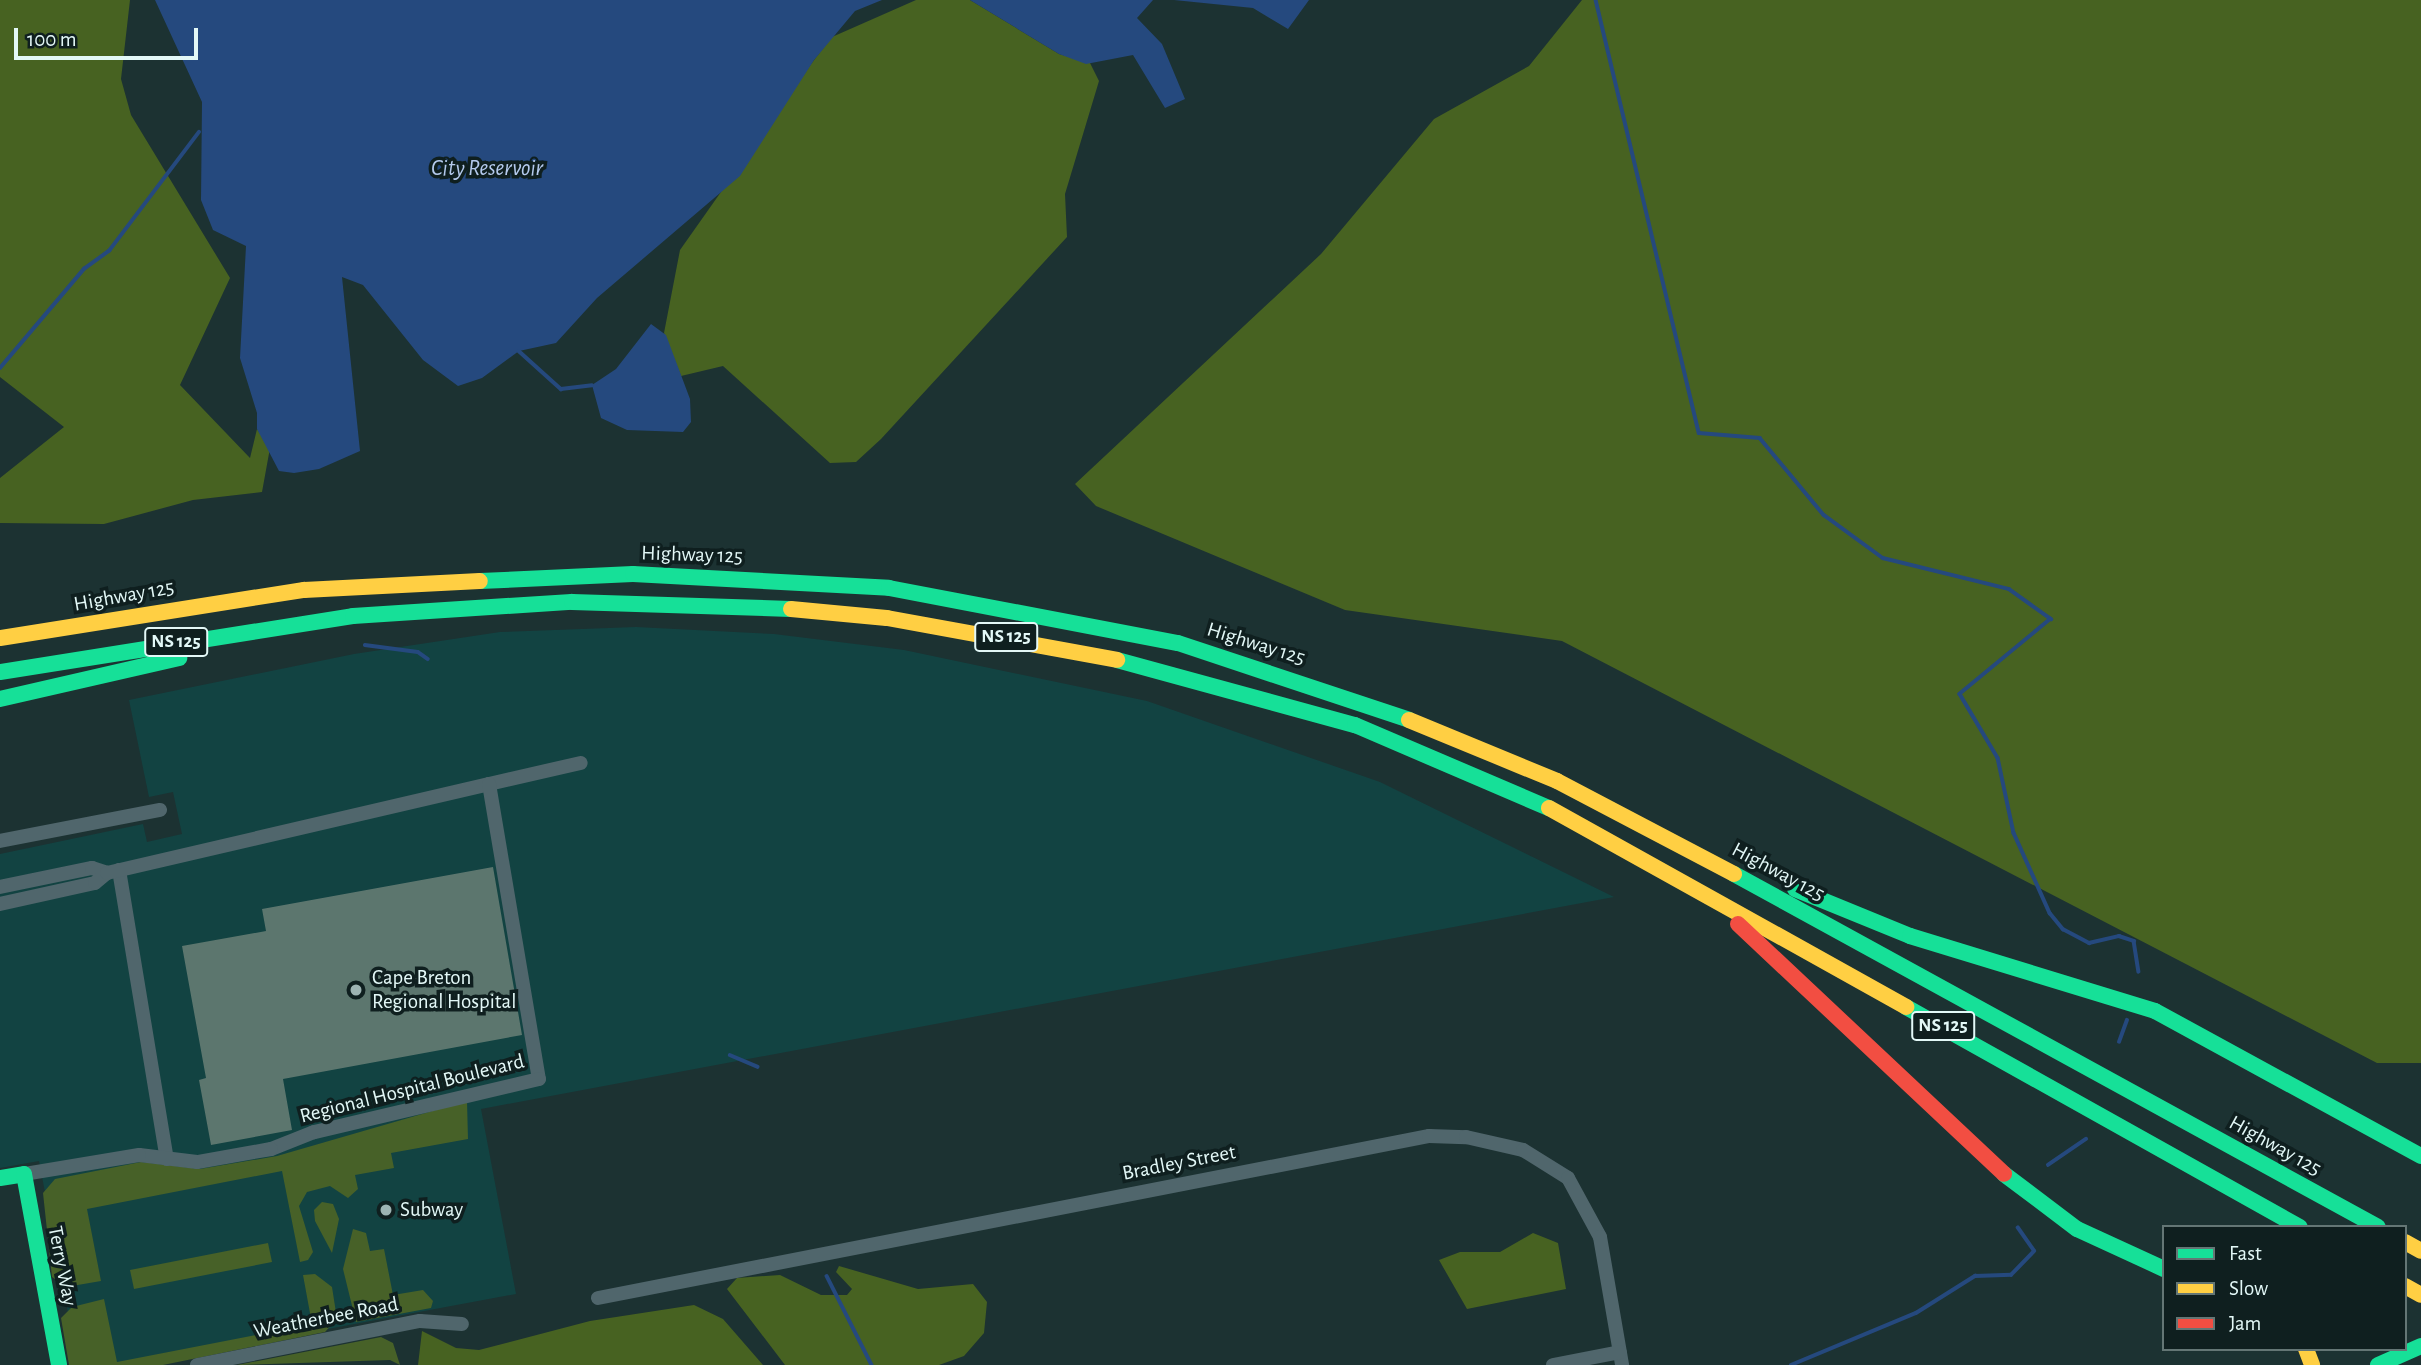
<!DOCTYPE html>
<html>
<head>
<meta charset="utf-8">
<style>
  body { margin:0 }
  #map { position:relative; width:2421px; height:1365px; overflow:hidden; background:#1c3232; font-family:"Alegreya Sans",sans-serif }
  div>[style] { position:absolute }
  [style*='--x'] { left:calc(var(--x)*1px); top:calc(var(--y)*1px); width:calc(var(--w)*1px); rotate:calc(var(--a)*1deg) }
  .built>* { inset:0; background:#124342 }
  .green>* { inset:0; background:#476128 }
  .forest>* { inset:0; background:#476221 }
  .water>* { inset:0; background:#25497e }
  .stream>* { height:3.5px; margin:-1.75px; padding:0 1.75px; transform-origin:1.75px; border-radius:1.75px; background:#25497e }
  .building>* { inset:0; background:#5c766e }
  .street>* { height:14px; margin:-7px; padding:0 7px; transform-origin:7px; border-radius:7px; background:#50666c }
  .fast>* { height:16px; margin:-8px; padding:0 8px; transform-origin:8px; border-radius:8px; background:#16e098 }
  .slow>* { height:16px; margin:-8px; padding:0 8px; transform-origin:8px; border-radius:8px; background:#ffcf43 }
  .jam>* { height:16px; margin:-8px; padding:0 8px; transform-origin:8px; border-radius:8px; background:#f24e42 }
  .dots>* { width:19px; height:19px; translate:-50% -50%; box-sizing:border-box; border:4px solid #0f1f1f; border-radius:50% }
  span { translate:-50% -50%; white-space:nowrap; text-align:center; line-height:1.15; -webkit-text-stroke:7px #0f1f1f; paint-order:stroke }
  .shield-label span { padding:2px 5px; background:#0f1f1f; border:2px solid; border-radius:5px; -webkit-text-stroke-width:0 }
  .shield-label { font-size:19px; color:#e3f8f7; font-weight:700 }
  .street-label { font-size:21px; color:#e3f8f7 }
  .poi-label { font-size:21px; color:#e3f8f7 }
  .left { translate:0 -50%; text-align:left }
  .water-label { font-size:23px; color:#b4caed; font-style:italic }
  .legend { position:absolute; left:2162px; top:1225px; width:245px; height:126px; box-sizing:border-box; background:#0f1f1f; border:2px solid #647675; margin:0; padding:9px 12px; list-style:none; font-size:21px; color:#e3f8f7 }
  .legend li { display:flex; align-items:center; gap:14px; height:35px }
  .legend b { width:35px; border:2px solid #647675 }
  .scale { position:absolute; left:14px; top:28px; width:184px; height:32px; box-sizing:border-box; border:4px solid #e3f8f7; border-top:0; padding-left:9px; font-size:21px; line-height:24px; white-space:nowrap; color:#e3f8f7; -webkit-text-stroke:5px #0f1f1f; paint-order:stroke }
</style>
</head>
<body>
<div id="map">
  <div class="built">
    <div style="clip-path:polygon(636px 627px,774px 634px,904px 650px,1147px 701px,1380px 782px,1614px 897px,481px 1109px,516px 1294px,134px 1365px,78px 1365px,39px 1161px,0 1168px,0 854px,143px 824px,147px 842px,182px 834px,173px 792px,149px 797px,129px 700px,354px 654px,500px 632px)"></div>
  </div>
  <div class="green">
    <div style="clip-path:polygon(467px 1101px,468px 1139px,391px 1153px,394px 1168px,355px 1175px,358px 1189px,348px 1198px,330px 1186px,307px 1192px,299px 1206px,313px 1252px,308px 1260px,300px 1262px,282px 1171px,87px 1209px,101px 1281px,66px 1287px,52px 1277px,43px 1193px,55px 1179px,141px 1162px,200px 1169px,277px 1156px)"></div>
    <div style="clip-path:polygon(322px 1202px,333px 1204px,339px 1219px,332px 1253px,315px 1221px,314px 1210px)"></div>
    <div style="clip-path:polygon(353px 1229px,366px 1233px,370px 1251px,384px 1249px,393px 1295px,423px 1290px,433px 1301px,431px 1308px,356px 1322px,343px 1269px)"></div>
    <div style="clip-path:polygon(268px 1243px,272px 1262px,134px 1289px,130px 1270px)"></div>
    <div style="clip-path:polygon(315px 1274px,332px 1287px,337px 1319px,325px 1332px,163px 1365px,69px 1365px,61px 1318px,72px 1307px,104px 1299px,117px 1362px,312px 1324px,303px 1275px)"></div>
    <div style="clip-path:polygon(381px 1337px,393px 1343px,400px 1365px,390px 1360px,237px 1365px)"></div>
  </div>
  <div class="forest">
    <div style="clip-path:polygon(0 0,130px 0,121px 79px,131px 115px,230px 278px,180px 385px,250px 458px,257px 429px,270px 448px,262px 492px,193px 500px,104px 524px,0 523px,0 478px,64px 427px,0 377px)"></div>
    <div style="clip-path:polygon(916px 0,970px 0,1059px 54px,1090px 63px,1099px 81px,1065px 194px,1067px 237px,881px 439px,856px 462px,830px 463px,723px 366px,681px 376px,664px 333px,680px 250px,814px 60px,832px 37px)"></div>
    <div style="clip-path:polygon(1582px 0,2421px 0,2421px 1063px,2377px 1063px,1562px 641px,1345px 610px,1096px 506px,1075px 484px,1321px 254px,1434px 119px,1529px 66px)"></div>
    <div style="clip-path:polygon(1533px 1233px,1558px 1243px,1566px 1289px,1467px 1309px,1439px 1260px,1460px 1252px,1500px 1252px)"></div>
    <div style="clip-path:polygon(839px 1266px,918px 1289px,973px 1284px,987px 1302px,984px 1333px,964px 1356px,939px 1365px,785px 1365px,727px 1289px,737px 1278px,780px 1275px,821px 1295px,847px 1295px,852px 1289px,836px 1272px)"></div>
    <div style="clip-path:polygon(694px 1305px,723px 1319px,763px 1365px,418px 1365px,422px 1331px,456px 1348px,479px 1350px,590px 1321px)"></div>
  </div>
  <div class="water">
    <div style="clip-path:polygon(155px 0,882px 0,855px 11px,814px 60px,740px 176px,597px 298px,556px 343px,519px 351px,482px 378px,458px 386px,423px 360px,363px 285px,342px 277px,360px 451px,319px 469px,294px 473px,279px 471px,257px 429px,257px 413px,240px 358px,246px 246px,213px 230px,201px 200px,202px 102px)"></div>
    <div style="clip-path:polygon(970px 0,1153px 0,1137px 18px,1162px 44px,1185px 99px,1165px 108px,1133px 55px,1086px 64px,1059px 54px)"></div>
    <div style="clip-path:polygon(1174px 0,1309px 0,1288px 29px,1253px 8px)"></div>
    <div style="clip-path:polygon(651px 324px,666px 335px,690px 399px,691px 422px,683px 432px,627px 430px,601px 418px,592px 385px,616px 369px)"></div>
  </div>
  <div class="stream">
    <div style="--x:1596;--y:0;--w:445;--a:76.6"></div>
    <div style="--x:1699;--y:433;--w:61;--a:4.7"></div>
    <div style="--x:1760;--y:438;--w:100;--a:50.3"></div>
    <div style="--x:1824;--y:515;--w:73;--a:36.1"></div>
    <div style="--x:1883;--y:558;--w:130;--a:13.8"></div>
    <div style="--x:2009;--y:589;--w:52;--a:35.5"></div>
    <div style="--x:2051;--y:619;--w:118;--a:140.5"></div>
    <div style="--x:1960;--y:694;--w:74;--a:59.3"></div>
    <div style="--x:1998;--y:758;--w:77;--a:78"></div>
    <div style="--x:2014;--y:833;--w:88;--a:65.8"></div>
    <div style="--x:2050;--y:913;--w:21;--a:51"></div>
    <div style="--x:2063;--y:929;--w:30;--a:28"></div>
    <div style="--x:2089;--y:943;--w:31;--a:-13"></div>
    <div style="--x:2119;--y:936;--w:16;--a:18"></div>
    <div style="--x:2134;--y:941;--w:31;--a:81"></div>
    <div style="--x:519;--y:351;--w:57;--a:42.1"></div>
    <div style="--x:561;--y:389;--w:31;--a:-7"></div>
    <div style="--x:0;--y:368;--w:130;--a:-49.7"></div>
    <div style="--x:84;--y:269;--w:31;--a:-36"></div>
    <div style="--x:109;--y:251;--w:149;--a:-52.9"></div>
    <div style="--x:365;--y:645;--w:53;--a:7.5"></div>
    <div style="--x:418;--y:652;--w:12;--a:35"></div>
    <div style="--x:2119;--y:1042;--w:23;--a:-70"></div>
    <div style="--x:730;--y:1055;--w:30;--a:23"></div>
    <div style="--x:2048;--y:1165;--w:46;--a:-34.4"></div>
    <div style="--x:827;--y:1276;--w:100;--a:63.2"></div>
    <div style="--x:1791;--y:1365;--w:135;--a:-22.6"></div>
    <div style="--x:1916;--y:1313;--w:70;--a:-32.1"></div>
    <div style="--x:1975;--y:1276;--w:36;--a:-2"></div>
    <div style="--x:2011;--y:1275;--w:33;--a:-46"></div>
    <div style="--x:2034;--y:1251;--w:28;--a:-125"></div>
  </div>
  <div class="building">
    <div style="clip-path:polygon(493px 867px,522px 1035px,283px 1079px,292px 1130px,211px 1145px,199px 1080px,206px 1078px,182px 946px,266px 931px,262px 909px)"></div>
  </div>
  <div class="street">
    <div style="--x:489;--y:784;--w:94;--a:-12.9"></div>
    <div style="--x:0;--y:841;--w:163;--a:-11"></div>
    <div style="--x:119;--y:870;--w:293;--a:80.6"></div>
    <div style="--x:0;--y:887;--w:94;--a:-11.7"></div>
    <div style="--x:92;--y:868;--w:16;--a:18"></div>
    <div style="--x:0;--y:904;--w:97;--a:-12.5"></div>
    <div style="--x:95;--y:883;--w:16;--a:-40"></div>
    <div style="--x:107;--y:873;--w:392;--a:-13.1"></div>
    <div style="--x:489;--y:784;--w:299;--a:80.4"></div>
    <div style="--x:539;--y:1079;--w:231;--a:166.7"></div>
    <div style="--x:314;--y:1132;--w:46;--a:158.4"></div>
    <div style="--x:271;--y:1149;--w:75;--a:170"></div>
    <div style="--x:197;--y:1162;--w:58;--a:-173.1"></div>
    <div style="--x:139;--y:1155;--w:117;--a:170.6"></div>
    <div style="--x:598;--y:1298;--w:847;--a:-11.03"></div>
    <div style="--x:1429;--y:1136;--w:37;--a:2"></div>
    <div style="--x:1466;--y:1137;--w:58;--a:12.8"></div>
    <div style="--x:1523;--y:1150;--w:53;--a:31.9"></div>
    <div style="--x:1568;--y:1178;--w:67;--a:61.5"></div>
    <div style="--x:1600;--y:1237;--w:130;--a:80.2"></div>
    <div style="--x:197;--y:1365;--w:227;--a:-11.2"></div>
    <div style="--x:420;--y:1321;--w:42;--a:4.1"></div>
    <div style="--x:1553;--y:1365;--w:68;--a:-11"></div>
  </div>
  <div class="fast">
    <div style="--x:480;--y:581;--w:153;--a:-2.6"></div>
    <div style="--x:633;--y:574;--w:256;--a:3.1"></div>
    <div style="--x:889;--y:588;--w:294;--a:10.8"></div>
    <div style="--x:1178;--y:643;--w:243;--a:18.4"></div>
    <div style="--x:1117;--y:660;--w:247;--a:15.3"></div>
    <div style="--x:1355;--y:725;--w:211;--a:23.2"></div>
    <div style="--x:0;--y:672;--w:357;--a:-9"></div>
    <div style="--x:353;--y:616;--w:219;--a:-3.7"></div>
    <div style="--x:572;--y:602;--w:219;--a:1.8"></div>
    <div style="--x:0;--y:699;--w:184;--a:-12.9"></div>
    <div style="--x:1734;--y:874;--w:734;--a:28.73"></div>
    <div style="--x:1795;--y:889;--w:124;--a:22.2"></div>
    <div style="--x:1910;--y:936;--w:256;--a:17"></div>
    <div style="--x:2155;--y:1011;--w:303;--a:28.6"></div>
    <div style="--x:1906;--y:1007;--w:451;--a:29.2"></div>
    <div style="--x:2004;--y:1174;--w:91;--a:37"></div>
    <div style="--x:2077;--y:1229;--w:96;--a:24.7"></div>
    <div style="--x:0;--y:1178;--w:24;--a:-9"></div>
    <div style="--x:24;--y:1174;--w:194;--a:79.6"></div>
    <div style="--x:2378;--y:1365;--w:47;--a:-23.8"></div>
  </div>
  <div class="slow">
    <div style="--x:791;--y:609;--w:96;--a:5.4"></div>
    <div style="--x:887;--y:618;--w:234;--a:10.3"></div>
    <div style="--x:0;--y:638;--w:308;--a:-9"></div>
    <div style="--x:304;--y:590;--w:176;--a:-2.9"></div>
    <div style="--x:1409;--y:720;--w:160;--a:22.4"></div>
    <div style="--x:1557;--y:781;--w:200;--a:27.7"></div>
    <div style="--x:1549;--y:808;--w:409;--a:29.1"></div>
    <div style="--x:2405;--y:1242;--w:18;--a:29"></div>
    <div style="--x:2405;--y:1286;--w:18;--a:29"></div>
    <div style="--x:2306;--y:1349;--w:17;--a:69"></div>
  </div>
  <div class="jam">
    <div style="--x:1738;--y:924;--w:365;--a:43.2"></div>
  </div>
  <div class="dots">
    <div style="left:356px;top:990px;background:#9db3b2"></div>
    <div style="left:386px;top:1210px;background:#9db3b2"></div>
  </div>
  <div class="shield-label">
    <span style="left:1006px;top:637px">NS 125</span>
    <span style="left:176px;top:642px">NS 125</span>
    <span style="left:1943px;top:1026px">NS 125</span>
  </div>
  <div class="street-label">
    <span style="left:692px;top:555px;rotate:2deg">Highway 125</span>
    <span style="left:124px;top:596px;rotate:-10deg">Highway 125</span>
    <span style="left:1256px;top:644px;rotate:17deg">Highway 125</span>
    <span style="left:1778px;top:872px;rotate:28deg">Highway 125</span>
    <span style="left:412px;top:1089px;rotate:-14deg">Regional Hospital Boulevard</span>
    <span style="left:2275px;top:1146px;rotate:29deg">Highway 125</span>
    <span style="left:1179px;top:1163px;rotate:-11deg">Bradley Street</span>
    <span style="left:62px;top:1266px;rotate:79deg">Terry Way</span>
    <span style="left:326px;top:1318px;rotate:-11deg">Weatherbee Road</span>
  </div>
  <div class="poi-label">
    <span class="left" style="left:372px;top:990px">Cape Breton<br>Regional Hospital</span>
    <span class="left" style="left:400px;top:1210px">Subway</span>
  </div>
  <div class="water-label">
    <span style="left:487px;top:169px">City Reservoir</span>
  </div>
  <ul class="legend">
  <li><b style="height:9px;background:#16e098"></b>Fast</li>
  <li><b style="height:9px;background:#ffcf43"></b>Slow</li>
  <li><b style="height:9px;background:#f24e42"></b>Jam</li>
  </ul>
  <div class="scale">100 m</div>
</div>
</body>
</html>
